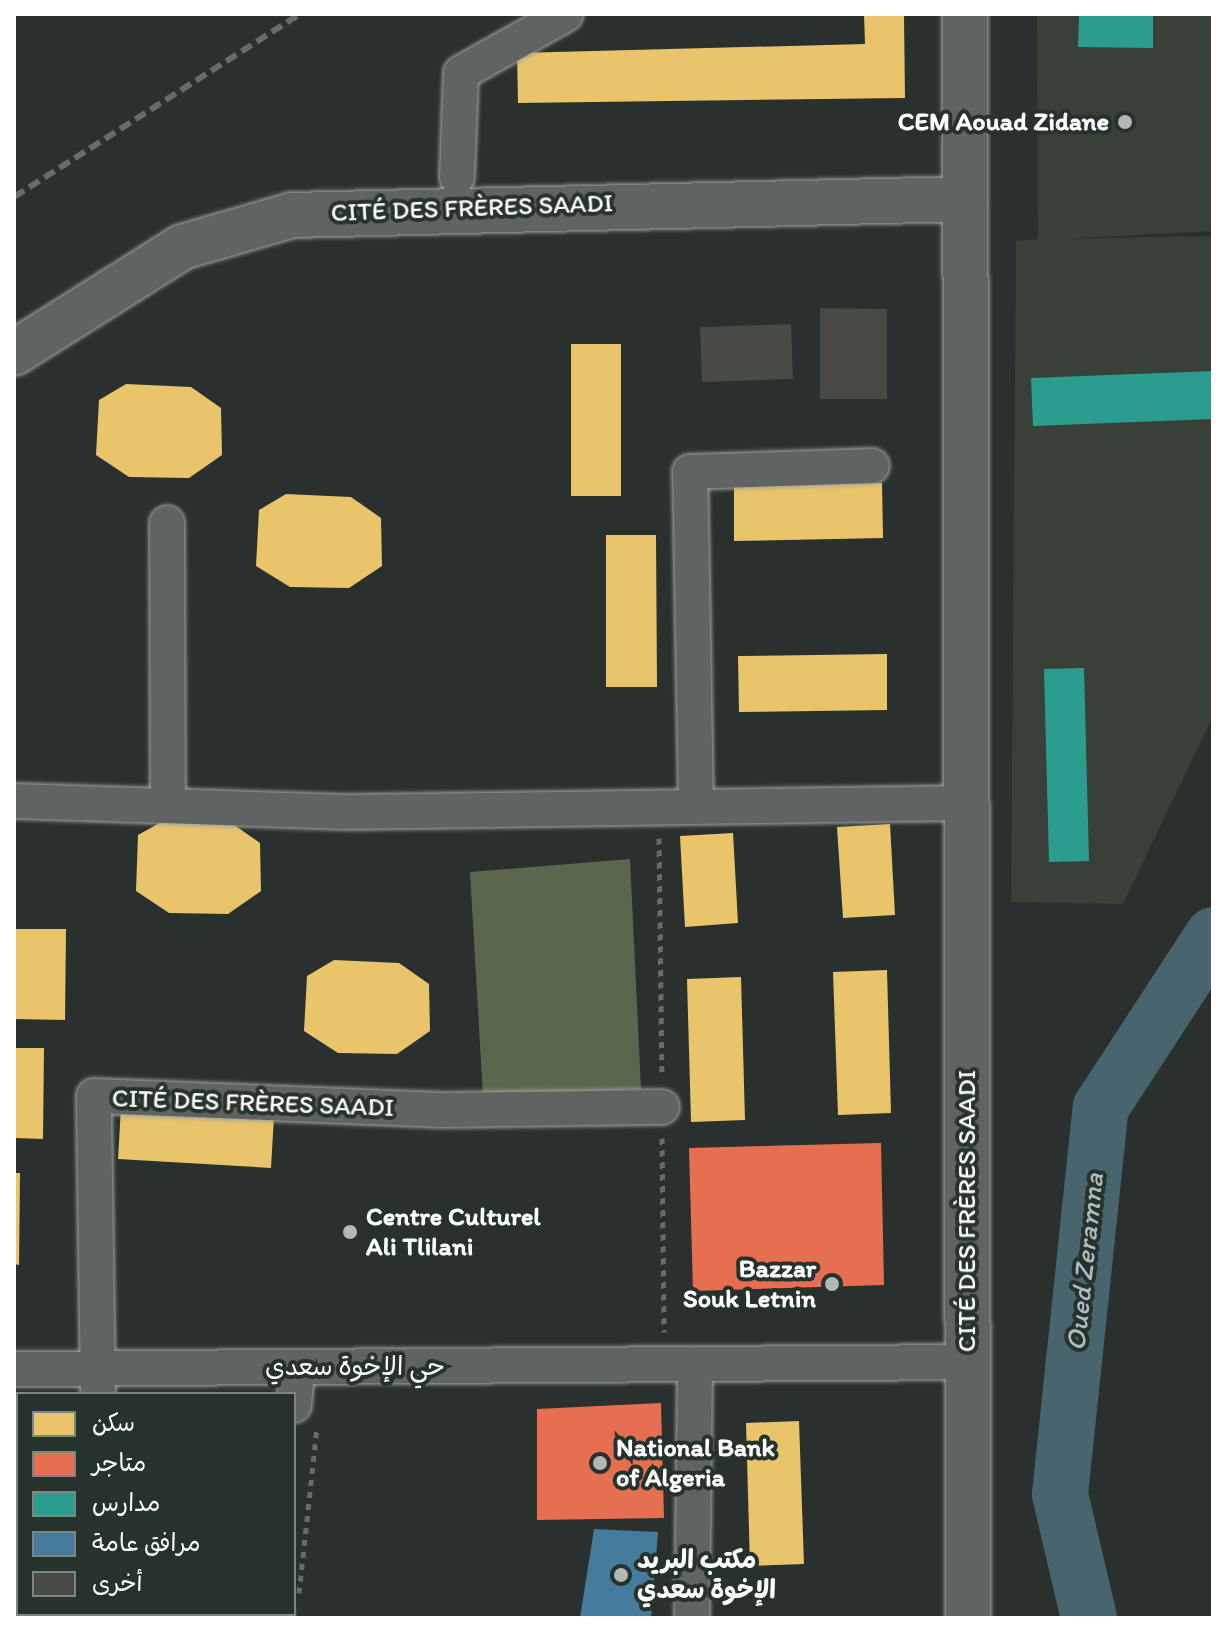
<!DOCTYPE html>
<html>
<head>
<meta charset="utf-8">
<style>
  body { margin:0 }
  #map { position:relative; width:1227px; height:1632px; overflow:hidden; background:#29302d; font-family:Itim,"Playpen Sans Arabic",sans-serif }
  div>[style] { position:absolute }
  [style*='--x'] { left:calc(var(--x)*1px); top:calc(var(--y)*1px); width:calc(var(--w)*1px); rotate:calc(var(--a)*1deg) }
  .built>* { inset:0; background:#384037 }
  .green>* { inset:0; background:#59674d }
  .homes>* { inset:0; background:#e9c46a }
  .shops>* { inset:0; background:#e76f51 }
  .schools>* { inset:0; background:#2a9d8f }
  .public>* { inset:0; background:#457b9d }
  .river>* { height:56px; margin:-28px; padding:0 28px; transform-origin:28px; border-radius:28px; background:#48646c }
  .building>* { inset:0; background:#484a45 }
  .path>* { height:5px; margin-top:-2.5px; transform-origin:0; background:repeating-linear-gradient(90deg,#686c69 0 6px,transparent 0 12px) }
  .roads { filter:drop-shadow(0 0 2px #9fa2a0) drop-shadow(0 0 2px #9fa2a0) }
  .street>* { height:34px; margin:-17px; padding:0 17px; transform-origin:17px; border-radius:17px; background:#5f6362 }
  .secondary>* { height:44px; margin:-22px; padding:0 22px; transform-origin:22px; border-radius:22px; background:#5f6362 }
  .rail>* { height:6px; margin-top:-3px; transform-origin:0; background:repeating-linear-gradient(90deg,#686c69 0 12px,transparent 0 18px) }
  .dots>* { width:22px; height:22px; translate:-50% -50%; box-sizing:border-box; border:4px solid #26332d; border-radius:50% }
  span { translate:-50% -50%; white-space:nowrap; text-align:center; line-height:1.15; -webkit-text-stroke:8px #26332d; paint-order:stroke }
  .poi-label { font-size:26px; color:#fff; font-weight:700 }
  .right { translate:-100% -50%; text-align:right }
  .left { translate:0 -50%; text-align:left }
  .street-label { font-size:26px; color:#fff }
  .water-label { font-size:28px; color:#aebcc0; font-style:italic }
  .frame { position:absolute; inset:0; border:16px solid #fff; pointer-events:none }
  .legend { position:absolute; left:16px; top:1392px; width:280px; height:224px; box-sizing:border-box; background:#26332d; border:2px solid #7d8581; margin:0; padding:10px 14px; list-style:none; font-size:24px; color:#fff }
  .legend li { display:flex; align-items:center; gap:16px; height:40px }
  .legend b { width:40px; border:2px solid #7d8581 }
</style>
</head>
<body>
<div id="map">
  <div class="built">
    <div style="clip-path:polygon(1037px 14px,1213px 14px,1213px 231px,1062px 239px,1213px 236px,1213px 716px,1123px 904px,1011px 902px,1016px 241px,1038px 239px)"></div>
  </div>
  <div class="green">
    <div style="clip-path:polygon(630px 859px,641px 1089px,483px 1096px,470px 872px)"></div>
  </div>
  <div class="homes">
    <div style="clip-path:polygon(864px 14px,904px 14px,905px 98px,518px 103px,517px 53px,865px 44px)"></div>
    <div style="clip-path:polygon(571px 344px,621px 344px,621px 496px,571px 496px)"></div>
    <div style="clip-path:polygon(126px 384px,191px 387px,221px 408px,222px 455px,189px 478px,129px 477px,96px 455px,99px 400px)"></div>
    <div style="clip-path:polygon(882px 483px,883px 538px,734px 541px,734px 485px)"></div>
    <div style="clip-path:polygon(286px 494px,351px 497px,381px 518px,382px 566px,349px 588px,290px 587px,256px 566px,259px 510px)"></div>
    <div style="clip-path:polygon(606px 535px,656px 535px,657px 687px,606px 687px)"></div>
    <div style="clip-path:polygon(887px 654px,887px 710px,739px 712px,738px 656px)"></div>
    <div style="clip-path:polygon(165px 820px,230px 822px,260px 843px,261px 891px,228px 914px,169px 913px,136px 891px,138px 835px)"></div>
    <div style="clip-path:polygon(890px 824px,895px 915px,843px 918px,837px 827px)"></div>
    <div style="clip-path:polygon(733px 833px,738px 923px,685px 927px,680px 836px)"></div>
    <div style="clip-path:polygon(15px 929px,66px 929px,65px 1020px,14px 1019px)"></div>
    <div style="clip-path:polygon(334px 960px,399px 963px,429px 984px,430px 1031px,397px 1054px,338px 1053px,304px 1031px,307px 976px)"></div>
    <div style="clip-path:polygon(887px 970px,891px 1113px,838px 1115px,833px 972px)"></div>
    <div style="clip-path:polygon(741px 977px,745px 1120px,691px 1122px,687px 979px)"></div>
    <div style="clip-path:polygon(14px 1048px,44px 1048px,43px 1139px,14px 1138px)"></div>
    <div style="clip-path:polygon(121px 1107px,274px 1116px,271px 1168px,118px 1159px)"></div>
    <div style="clip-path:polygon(14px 1173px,20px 1173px,19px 1265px,14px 1264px)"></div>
    <div style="clip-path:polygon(799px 1421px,804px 1564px,750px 1566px,746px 1423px)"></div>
    <div style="clip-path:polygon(14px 1498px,18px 1614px,62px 1618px,14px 1618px)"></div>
    <div style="clip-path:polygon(168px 1614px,258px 1614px,258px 1618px,168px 1618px)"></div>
  </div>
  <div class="shops">
    <div style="clip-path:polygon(881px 1143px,884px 1285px,693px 1291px,689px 1148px)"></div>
    <div style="clip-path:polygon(661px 1403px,664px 1518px,537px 1520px,537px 1409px)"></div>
  </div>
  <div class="schools">
    <div style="clip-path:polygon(1079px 14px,1153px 14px,1153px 48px,1078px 47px)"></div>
    <div style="clip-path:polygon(1213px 371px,1213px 419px,1033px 426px,1031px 378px)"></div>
    <div style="clip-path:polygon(1084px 668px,1089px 861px,1049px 862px,1044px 669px)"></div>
  </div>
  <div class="public">
    <div style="clip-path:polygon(594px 1529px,658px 1532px,651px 1618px,580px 1618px)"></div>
  </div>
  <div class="river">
    <div style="--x:1089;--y:1618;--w:127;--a:-103.2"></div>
    <div style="--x:1060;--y:1494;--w:389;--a:-84"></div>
    <div style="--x:1101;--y:1107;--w:205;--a:-56.9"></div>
  </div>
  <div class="building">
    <div style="clip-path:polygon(820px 308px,887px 309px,887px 399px,820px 399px)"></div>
    <div style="clip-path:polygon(791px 324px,793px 379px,702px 382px,700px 327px)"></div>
  </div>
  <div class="path">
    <div style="--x:659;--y:838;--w:238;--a:89.3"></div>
    <div style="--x:662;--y:1138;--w:194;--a:89.4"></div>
    <div style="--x:299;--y:1593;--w:166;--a:-83.8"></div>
  </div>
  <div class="roads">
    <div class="street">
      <div style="--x:457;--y:177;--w:104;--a:-87.8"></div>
      <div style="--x:461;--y:73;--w:120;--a:-29.3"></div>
      <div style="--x:167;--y:523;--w:283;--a:89.8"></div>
      <div style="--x:14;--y:801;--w:332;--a:1.9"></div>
      <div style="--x:346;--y:812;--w:622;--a:-0.83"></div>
      <div style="--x:696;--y:804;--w:332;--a:-91"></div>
      <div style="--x:690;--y:472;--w:182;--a:-1.9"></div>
      <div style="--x:14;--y:1369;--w:953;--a:-0.42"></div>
      <div style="--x:98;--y:1394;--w:298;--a:-90.8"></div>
      <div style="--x:94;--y:1096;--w:349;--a:2.3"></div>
      <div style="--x:443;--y:1110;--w:219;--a:-0.8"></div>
      <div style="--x:294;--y:1405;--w:38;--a:-85"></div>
      <div style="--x:99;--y:1614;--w:4;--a:90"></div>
      <div style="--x:276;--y:1618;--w:4;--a:-90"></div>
      <div style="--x:692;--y:1618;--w:254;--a:-89.3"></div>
    </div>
    <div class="secondary">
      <div style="--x:965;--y:14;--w:1604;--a:89.89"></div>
      <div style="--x:14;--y:353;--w:199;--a:-32.2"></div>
      <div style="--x:182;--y:247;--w:115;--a:-16.2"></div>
      <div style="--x:292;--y:215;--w:673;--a:-1.36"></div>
    </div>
  </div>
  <div class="rail">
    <div style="--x:14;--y:197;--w:340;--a:-32.6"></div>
  </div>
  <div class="dots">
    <div style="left:1125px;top:122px;background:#b4b7b6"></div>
    <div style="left:350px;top:1232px;background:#b4b7b6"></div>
    <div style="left:832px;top:1284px;background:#b4b7b6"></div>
    <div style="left:600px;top:1463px;background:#b4b7b6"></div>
    <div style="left:621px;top:1575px;background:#b4b7b6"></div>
  </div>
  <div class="poi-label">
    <span class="right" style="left:1109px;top:122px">CEM Aouad Zidane</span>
    <span class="left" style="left:366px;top:1232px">Centre Culturel<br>Ali Tlilani</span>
    <span class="right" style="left:816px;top:1284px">Bazzar<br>Souk Letnin</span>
    <span class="left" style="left:616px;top:1463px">National Bank<br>of Algeria</span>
    <span class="left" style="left:637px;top:1575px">مكتب البريد<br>الإخوة سعدي</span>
  </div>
  <div class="street-label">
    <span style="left:472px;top:208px;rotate:-2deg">CITÉ DES FRÈRES SAADI</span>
    <span style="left:253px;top:1103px;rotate:2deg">CITÉ DES FRÈRES SAADI</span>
    <span style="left:967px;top:1211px;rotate:-90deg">CITÉ DES FRÈRES SAADI</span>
    <span style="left:355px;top:1367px">حي الإخوة سعدي</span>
  </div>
  <div class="water-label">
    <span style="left:1084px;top:1262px;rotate:-84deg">Oued Zeramna</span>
  </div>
  <div class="frame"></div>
  <ul class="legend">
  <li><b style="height:22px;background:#e9c46a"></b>سكن</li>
  <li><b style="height:22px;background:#e76f51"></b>متاجر</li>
  <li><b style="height:22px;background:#2a9d8f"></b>مدارس</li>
  <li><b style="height:22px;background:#457b9d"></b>مرافق عامة</li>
  <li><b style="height:22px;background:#484a45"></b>أخرى</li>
  </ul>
</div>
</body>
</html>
